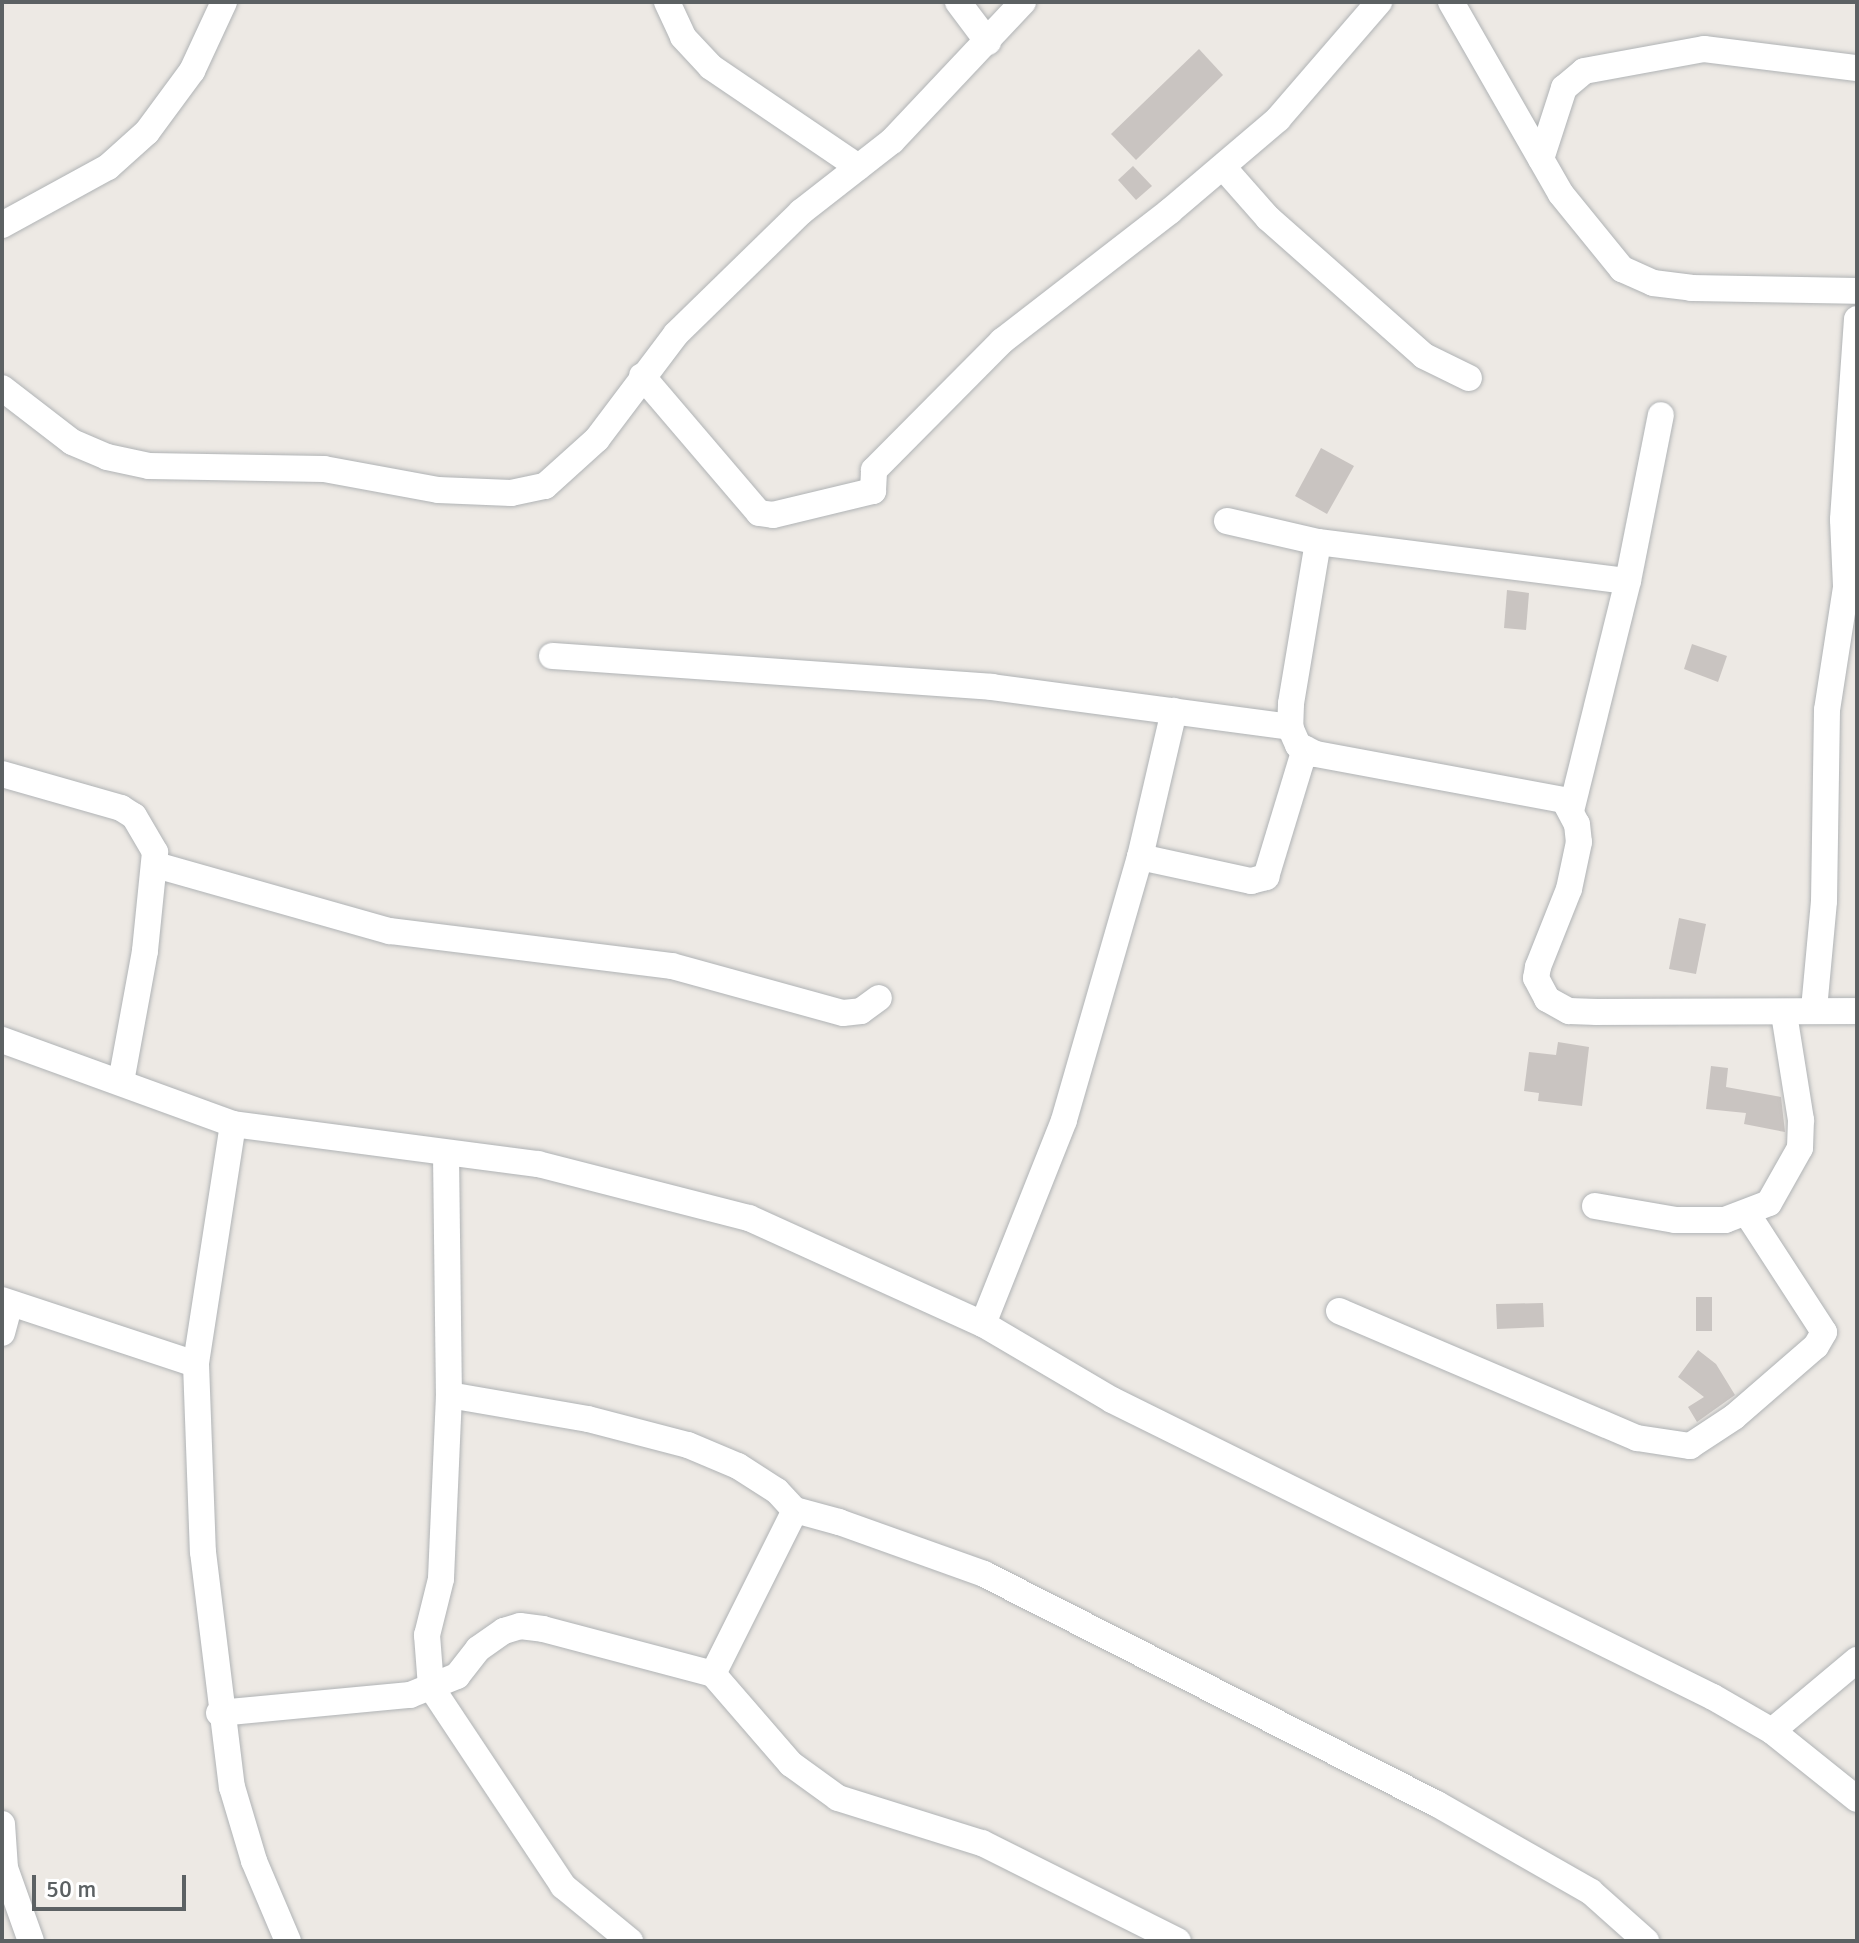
<!DOCTYPE html>
<html>
<head>
<meta charset="utf-8">
<style>
  body { margin:0 }
  #map { position:relative; width:1859px; height:1943px; overflow:hidden; background:#ede9e4; font-family:Signika,sans-serif }
  div>[style] { position:absolute }
  [style*='--x'] { left:calc(var(--x)*1px); top:calc(var(--y)*1px); width:calc(var(--w)*1px); rotate:calc(var(--a)*1deg) }
  .building>* { inset:0; background:#c9c4c1 }
  .roads { filter:drop-shadow(0 0 2px #b0b3b5) drop-shadow(0 0 2px #b0b3b5) }
  .minor>* { height:26px; margin:-13px; padding:0 13px; transform-origin:13px; border-radius:13px; background:#fff }
  span { translate:-50% -50%; white-space:nowrap; text-align:center; line-height:1.15; -webkit-text-stroke:7px #fff; paint-order:stroke }
  .frame { position:absolute; inset:0; border:4px solid #5c6163; pointer-events:none }
  .scale { position:absolute; left:32px; top:1875px; width:154px; height:36px; box-sizing:border-box; border:4px solid #5c6163; border-top:0; padding-left:10px; font-size:24px; line-height:28px; white-space:nowrap; color:#5c6163; -webkit-text-stroke:6px #fff; paint-order:stroke }
</style>
</head>
<body>
<div id="map">
  <div class="building">
    <div style="clip-path:polygon(1199px 49px,1223px 75px,1136px 160px,1111px 134px)"></div>
    <div style="clip-path:polygon(1133px 166px,1152px 186px,1136px 200px,1118px 180px)"></div>
    <div style="clip-path:polygon(1321px 448px,1354px 466px,1327px 514px,1295px 496px)"></div>
    <div style="clip-path:polygon(1507px 590px,1529px 593px,1526px 630px,1504px 628px)"></div>
    <div style="clip-path:polygon(1692px 644px,1727px 656px,1718px 682px,1684px 669px)"></div>
    <div style="clip-path:polygon(1679px 918px,1706px 924px,1696px 974px,1669px 969px)"></div>
    <div style="clip-path:polygon(1558px 1042px,1589px 1047px,1582px 1106px,1538px 1101px,1539px 1093px,1524px 1091px,1529px 1052px,1556px 1055px)"></div>
    <div style="clip-path:polygon(1711px 1066px,1728px 1068px,1726px 1087px,1781px 1097px,1785px 1132px,1744px 1124px,1746px 1113px,1706px 1109px)"></div>
    <div style="clip-path:polygon(1696px 1297px,1712px 1297px,1712px 1331px,1696px 1331px)"></div>
    <div style="clip-path:polygon(1543px 1303px,1544px 1327px,1497px 1329px,1496px 1304px)"></div>
    <div style="clip-path:polygon(1698px 1350px,1716px 1364px,1735px 1395px,1697px 1422px,1688px 1407px,1704px 1397px,1678px 1377px)"></div>
  </div>
  <div class="roads">
    <div class="minor">
      <div style="--x:667;--y:2;--w:38;--a:65"></div>
      <div style="--x:683;--y:37;--w:41;--a:47"></div>
      <div style="--x:711;--y:67;--w:178;--a:34.2"></div>
      <div style="--x:958;--y:2;--w:50;--a:53.1"></div>
      <div style="--x:1451;--y:2;--w:221;--a:60.2"></div>
      <div style="--x:1561;--y:194;--w:97;--a:50.9"></div>
      <div style="--x:1622;--y:269;--w:34;--a:24"></div>
      <div style="--x:1653;--y:283;--w:38;--a:7"></div>
      <div style="--x:1691;--y:288;--w:166;--a:1"></div>
      <div style="--x:1541;--y:159;--w:75;--a:-72.1"></div>
      <div style="--x:1564;--y:88;--w:26;--a:-40"></div>
      <div style="--x:1584;--y:71;--w:122;--a:-10.4"></div>
      <div style="--x:1704;--y:49;--w:154;--a:7.1"></div>
      <div style="--x:1223;--y:167;--w:68;--a:48.6"></div>
      <div style="--x:1268;--y:218;--w:208;--a:41.5"></div>
      <div style="--x:1424;--y:356;--w:50;--a:26.1"></div>
      <div style="--x:2;--y:225;--w:121;--a:-28.7"></div>
      <div style="--x:108;--y:167;--w:52;--a:-41.9"></div>
      <div style="--x:147;--y:132;--w:76;--a:-53.6"></div>
      <div style="--x:192;--y:71;--w:76;--a:-65.1"></div>
      <div style="--x:1857;--y:319;--w:201;--a:94"></div>
      <div style="--x:1843;--y:520;--w:67;--a:87.4"></div>
      <div style="--x:1846;--y:587;--w:11;--a:10"></div>
      <div style="--x:642;--y:376;--w:180;--a:49.5"></div>
      <div style="--x:759;--y:513;--w:14;--a:8"></div>
      <div style="--x:773;--y:515;--w:103;--a:-13.5"></div>
      <div style="--x:873;--y:491;--w:21;--a:-87"></div>
      <div style="--x:874;--y:470;--w:182;--a:-45.2"></div>
      <div style="--x:1002;--y:341;--w:212;--a:-37.7"></div>
      <div style="--x:1170;--y:211;--w:142;--a:-40.4"></div>
      <div style="--x:1278;--y:119;--w:155;--a:-49.2"></div>
      <div style="--x:2;--y:388;--w:88;--a:37.6"></div>
      <div style="--x:72;--y:442;--w:38;--a:23"></div>
      <div style="--x:107;--y:457;--w:43;--a:12.1"></div>
      <div style="--x:149;--y:466;--w:175;--a:1"></div>
      <div style="--x:324;--y:469;--w:116;--a:10.4"></div>
      <div style="--x:438;--y:490;--w:73;--a:2.4"></div>
      <div style="--x:511;--y:493;--w:35;--a:-12"></div>
      <div style="--x:545;--y:486;--w:70;--a:-42.1"></div>
      <div style="--x:597;--y:439;--w:131;--a:-53"></div>
      <div style="--x:676;--y:334;--w:175;--a:-44.3"></div>
      <div style="--x:801;--y:212;--w:115;--a:-38"></div>
      <div style="--x:892;--y:141;--w:191;--a:-46.7"></div>
      <div style="--x:1227;--y:521;--w:93;--a:13"></div>
      <div style="--x:1318;--y:542;--w:312;--a:7.2"></div>
      <div style="--x:1318;--y:542;--w:164;--a:99.5"></div>
      <div style="--x:1291;--y:704;--w:23;--a:92"></div>
      <div style="--x:1290;--y:727;--w:20;--a:66"></div>
      <div style="--x:1298;--y:745;--w:20;--a:27"></div>
      <div style="--x:1316;--y:754;--w:252;--a:10.5"></div>
      <div style="--x:1564;--y:800;--w:27;--a:62"></div>
      <div style="--x:1577;--y:824;--w:18;--a:84"></div>
      <div style="--x:1579;--y:842;--w:48;--a:102"></div>
      <div style="--x:1569;--y:889;--w:84;--a:111.7"></div>
      <div style="--x:1538;--y:967;--w:11;--a:100"></div>
      <div style="--x:1536;--y:978;--w:24;--a:62"></div>
      <div style="--x:1547;--y:999;--w:25;--a:29"></div>
      <div style="--x:1569;--y:1011;--w:28;--a:2"></div>
      <div style="--x:1597;--y:1012;--w:260;--a:-0.2"></div>
      <div style="--x:552;--y:656;--w:441;--a:4"></div>
      <div style="--x:992;--y:687;--w:301;--a:7.6"></div>
      <div style="--x:2;--y:774;--w:124;--a:15.9"></div>
      <div style="--x:121;--y:808;--w:15;--a:32"></div>
      <div style="--x:134;--y:816;--w:42;--a:59.7"></div>
      <div style="--x:155;--y:852;--w:100;--a:95.8"></div>
      <div style="--x:145;--y:951;--w:133;--a:100.4"></div>
      <div style="--x:1571;--y:811;--w:237;--a:-76.1"></div>
      <div style="--x:1628;--y:581;--w:169;--a:-78.8"></div>
      <div style="--x:1140;--y:857;--w:150;--a:-76.9"></div>
      <div style="--x:156;--y:865;--w:243;--a:15.8"></div>
      <div style="--x:390;--y:931;--w:284;--a:7.1"></div>
      <div style="--x:672;--y:966;--w:177;--a:15.4"></div>
      <div style="--x:843;--y:1013;--w:18;--a:-6"></div>
      <div style="--x:861;--y:1011;--w:22;--a:-36"></div>
      <div style="--x:1814;--y:1009;--w:108;--a:-84.7"></div>
      <div style="--x:1824;--y:901;--w:191;--a:-89.1"></div>
      <div style="--x:1827;--y:710;--w:124;--a:-81.2"></div>
      <div style="--x:2;--y:1040;--w:246;--a:20"></div>
      <div style="--x:233;--y:1124;--w:308;--a:7.5"></div>
      <div style="--x:538;--y:1164;--w:218;--a:14.4"></div>
      <div style="--x:749;--y:1218;--w:257;--a:24.4"></div>
      <div style="--x:983;--y:1324;--w:150;--a:30.5"></div>
      <div style="--x:1112;--y:1400;--w:670;--a:26.3"></div>
      <div style="--x:1713;--y:1697;--w:68;--a:30"></div>
      <div style="--x:1772;--y:1731;--w:109;--a:38.7"></div>
      <div style="--x:233;--y:1124;--w:243;--a:98.8"></div>
      <div style="--x:196;--y:1364;--w:188;--a:87.9"></div>
      <div style="--x:203;--y:1552;--w:237;--a:83"></div>
      <div style="--x:232;--y:1787;--w:77;--a:73.4"></div>
      <div style="--x:254;--y:1861;--w:87;--a:67"></div>
      <div style="--x:446;--y:1154;--w:241;--a:89.3"></div>
      <div style="--x:449;--y:1395;--w:141;--a:9.8"></div>
      <div style="--x:588;--y:1419;--w:103;--a:14.6"></div>
      <div style="--x:688;--y:1445;--w:54;--a:22.8"></div>
      <div style="--x:738;--y:1466;--w:46;--a:32.7"></div>
      <div style="--x:777;--y:1491;--w:26;--a:47"></div>
      <div style="--x:1595;--y:1206;--w:81;--a:9.9"></div>
      <div style="--x:1675;--y:1220;--w:50;--a:0"></div>
      <div style="--x:1725;--y:1220;--w:47;--a:-21.1"></div>
      <div style="--x:1769;--y:1203;--w:63;--a:-60.6"></div>
      <div style="--x:1800;--y:1148;--w:28;--a:-88"></div>
      <div style="--x:1801;--y:1120;--w:107;--a:-99.1"></div>
      <div style="--x:2;--y:1300;--w:204;--a:18.3"></div>
      <div style="--x:1339;--y:1311;--w:324;--a:23.1"></div>
      <div style="--x:1637;--y:1438;--w:54;--a:8.6"></div>
      <div style="--x:1690;--y:1446;--w:53;--a:-33.4"></div>
      <div style="--x:1734;--y:1417;--w:108;--a:-40.9"></div>
      <div style="--x:1816;--y:1346;--w:16;--a:-60"></div>
      <div style="--x:1824;--y:1332;--w:140;--a:-123"></div>
      <div style="--x:983;--y:1324;--w:219;--a:-68.3"></div>
      <div style="--x:1064;--y:1120;--w:274;--a:-73.9"></div>
      <div style="--x:1140;--y:857;--w:114;--a:12.2"></div>
      <div style="--x:1251;--y:881;--w:16;--a:-15"></div>
      <div style="--x:1266;--y:877;--w:134;--a:-73.1"></div>
      <div style="--x:2;--y:1333;--w:30;--a:-75"></div>
      <div style="--x:449;--y:1395;--w:184;--a:92.5"></div>
      <div style="--x:441;--y:1579;--w:58;--a:104"></div>
      <div style="--x:427;--y:1635;--w:52;--a:85.6"></div>
      <div style="--x:431;--y:1687;--w:239;--a:56.4"></div>
      <div style="--x:563;--y:1886;--w:87;--a:39.4"></div>
      <div style="--x:713;--y:1674;--w:183;--a:-63.4"></div>
      <div style="--x:795;--y:1510;--w:46;--a:15.3"></div>
      <div style="--x:839;--y:1522;--w:154;--a:19.7"></div>
      <div style="--x:984;--y:1574;--w:508;--a:26.92"></div>
      <div style="--x:1437;--y:1804;--w:177;--a:29.7"></div>
      <div style="--x:1591;--y:1892;--w:74;--a:41.7"></div>
      <div style="--x:219;--y:1713;--w:192;--a:-5.4"></div>
      <div style="--x:410;--y:1695;--w:51;--a:-22"></div>
      <div style="--x:457;--y:1676;--w:34;--a:-52"></div>
      <div style="--x:478;--y:1649;--w:32;--a:-35"></div>
      <div style="--x:504;--y:1631;--w:17;--a:-17"></div>
      <div style="--x:520;--y:1626;--w:23;--a:7"></div>
      <div style="--x:543;--y:1629;--w:176;--a:14.8"></div>
      <div style="--x:713;--y:1674;--w:119;--a:49.1"></div>
      <div style="--x:791;--y:1764;--w:58;--a:35.9"></div>
      <div style="--x:838;--y:1798;--w:151;--a:17.4"></div>
      <div style="--x:982;--y:1843;--w:219;--a:26.6"></div>
      <div style="--x:1772;--y:1731;--w:111;--a:-39.9"></div>
      <div style="--x:2;--y:1824;--w:44;--a:86.1"></div>
      <div style="--x:5;--y:1868;--w:77;--a:70.4"></div>
    </div>
  </div>
  <div class="frame"></div>
  <div class="scale">50 m</div>
</div>
</body>
</html>
